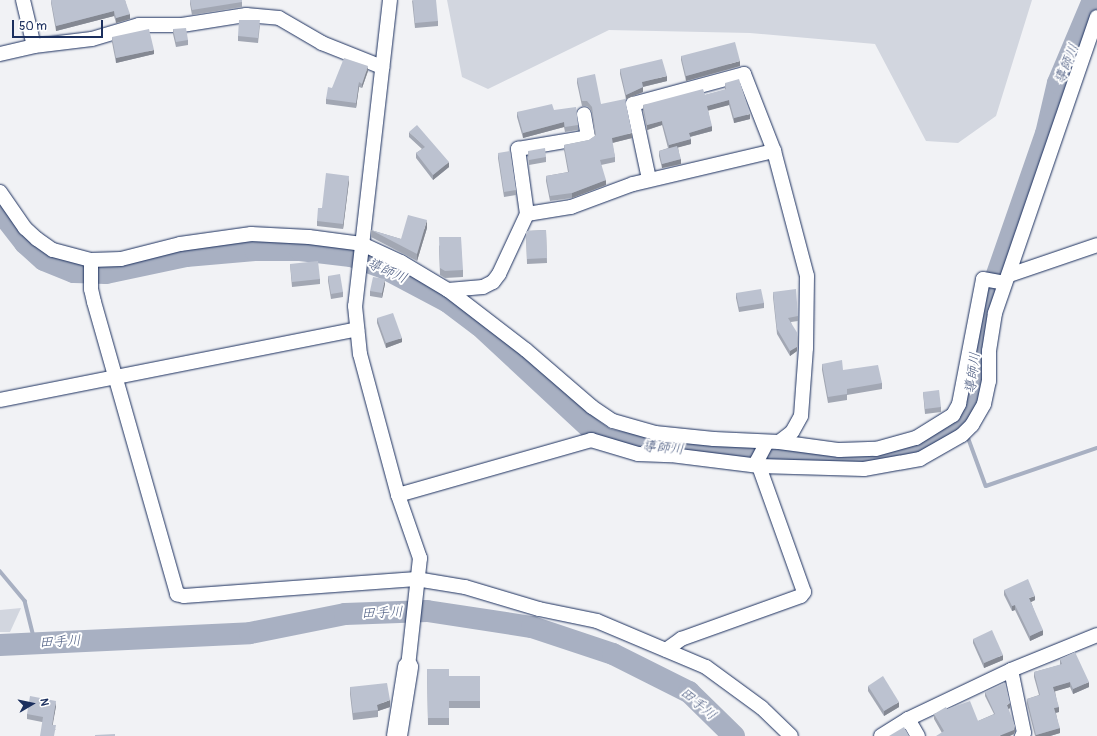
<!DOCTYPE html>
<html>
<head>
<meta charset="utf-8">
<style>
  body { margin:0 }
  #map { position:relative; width:1097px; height:736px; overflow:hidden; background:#f1f2f5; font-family:Pangolin,"Klee One",sans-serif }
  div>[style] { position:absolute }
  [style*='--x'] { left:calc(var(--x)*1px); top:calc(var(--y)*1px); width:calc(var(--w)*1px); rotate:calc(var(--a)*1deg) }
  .green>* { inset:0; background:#d2d6df }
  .stream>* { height:3.5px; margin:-1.75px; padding:0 1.75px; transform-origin:1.75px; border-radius:1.75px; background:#a8b0c2 }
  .river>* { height:22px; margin:-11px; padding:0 11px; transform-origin:11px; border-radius:11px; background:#a8b0c2 }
  .roads { filter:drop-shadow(0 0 1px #1b2f5e) drop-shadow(0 0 1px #1b2f5e) }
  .street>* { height:14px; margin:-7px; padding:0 7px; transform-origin:7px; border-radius:7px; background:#fff }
  .secondary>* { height:20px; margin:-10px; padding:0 10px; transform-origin:10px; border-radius:10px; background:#fff }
  .wall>* { inset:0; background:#a2a7b3 }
  .shaded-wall>* { inset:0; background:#848892 }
  .building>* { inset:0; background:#bcc2d0 }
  span { translate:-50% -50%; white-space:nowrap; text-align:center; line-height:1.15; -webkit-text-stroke:4px #fff; paint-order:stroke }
  .water-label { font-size:14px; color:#4c5c81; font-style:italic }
  .north { position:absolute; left:12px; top:684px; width:40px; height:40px; -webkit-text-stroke:3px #fff; paint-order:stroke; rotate:81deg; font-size:11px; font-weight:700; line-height:16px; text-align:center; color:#1b2f5e }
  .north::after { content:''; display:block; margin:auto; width:14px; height:18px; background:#1b2f5e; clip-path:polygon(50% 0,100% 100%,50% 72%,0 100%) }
  .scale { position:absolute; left:12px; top:20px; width:91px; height:18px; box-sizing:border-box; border:2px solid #1b2f5e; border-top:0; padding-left:5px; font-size:12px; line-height:14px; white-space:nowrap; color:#1b2f5e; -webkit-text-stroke:3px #fff; paint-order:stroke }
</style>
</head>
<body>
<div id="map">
  <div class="green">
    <div style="clip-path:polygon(447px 0,1032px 0,996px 116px,958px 143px,926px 141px,875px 44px,750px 33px,609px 30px,488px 89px,462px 77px)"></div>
    <div style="clip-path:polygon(21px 608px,10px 632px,0 632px,0 610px)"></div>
  </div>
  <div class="stream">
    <div style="--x:962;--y:420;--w:9;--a:69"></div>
    <div style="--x:967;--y:434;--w:55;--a:69.9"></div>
    <div style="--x:986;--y:486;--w:117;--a:-18.9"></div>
    <div style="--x:0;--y:571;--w:39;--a:50"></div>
    <div style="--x:25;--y:601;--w:45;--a:76"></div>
  </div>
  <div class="river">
    <div style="--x:0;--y:211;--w:41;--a:52"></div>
    <div style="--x:25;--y:243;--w:25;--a:42"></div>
    <div style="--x:44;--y:260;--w:32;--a:22"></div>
    <div style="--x:74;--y:272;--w:32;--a:2"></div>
    <div style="--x:106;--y:273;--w:82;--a:-12"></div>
    <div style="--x:186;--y:256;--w:69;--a:-5"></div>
    <div style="--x:255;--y:250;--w:45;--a:0"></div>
    <div style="--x:300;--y:250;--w:51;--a:6.7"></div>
    <div style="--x:351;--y:256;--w:37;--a:20"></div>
    <div style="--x:386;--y:269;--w:70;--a:28"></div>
    <div style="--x:448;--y:302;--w:39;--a:37"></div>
    <div style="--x:479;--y:325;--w:151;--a:42.9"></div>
    <div style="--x:590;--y:428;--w:19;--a:36"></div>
    <div style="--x:605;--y:439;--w:35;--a:12"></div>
    <div style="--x:639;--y:446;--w:131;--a:4.8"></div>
    <div style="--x:770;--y:457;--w:115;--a:1.5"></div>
    <div style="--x:885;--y:460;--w:43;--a:-14.7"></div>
    <div style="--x:927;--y:449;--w:45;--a:-39.6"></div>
    <div style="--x:962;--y:420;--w:30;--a:-70"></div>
    <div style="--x:972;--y:392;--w:49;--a:-84.2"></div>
    <div style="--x:977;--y:343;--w:41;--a:-76"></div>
    <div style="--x:987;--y:303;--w:179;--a:-70.8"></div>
    <div style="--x:1046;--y:134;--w:52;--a:-76.8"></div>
    <div style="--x:1058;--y:83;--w:90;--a:-67.1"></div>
    <div style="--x:0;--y:645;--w:250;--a:-2.7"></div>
    <div style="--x:250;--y:633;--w:97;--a:-11.3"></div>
    <div style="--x:345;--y:614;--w:82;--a:-2.1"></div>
    <div style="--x:427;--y:611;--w:106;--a:8.7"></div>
    <div style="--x:532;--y:627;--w:85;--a:18.4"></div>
    <div style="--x:613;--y:654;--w:85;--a:26.6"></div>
    <div style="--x:689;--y:692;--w:63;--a:44.4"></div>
  </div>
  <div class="roads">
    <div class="street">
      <div style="--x:23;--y:0;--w:47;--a:76.6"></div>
      <div style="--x:390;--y:0;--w:308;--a:96.5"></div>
      <div style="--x:355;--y:306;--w:48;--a:84.1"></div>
      <div style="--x:360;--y:354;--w:146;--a:74.9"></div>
      <div style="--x:398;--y:495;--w:67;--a:70.8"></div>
      <div style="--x:420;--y:558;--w:110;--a:96.3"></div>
      <div style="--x:0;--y:54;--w:35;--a:-13"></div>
      <div style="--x:34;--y:46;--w:58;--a:-6.9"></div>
      <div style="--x:92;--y:39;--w:49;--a:-16.6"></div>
      <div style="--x:139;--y:25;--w:43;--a:0"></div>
      <div style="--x:182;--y:25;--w:65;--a:-8.9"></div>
      <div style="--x:246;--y:15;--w:33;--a:5"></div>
      <div style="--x:279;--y:18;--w:50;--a:30.2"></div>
      <div style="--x:322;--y:43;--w:65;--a:21.8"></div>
      <div style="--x:649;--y:179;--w:77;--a:-102"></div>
      <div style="--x:633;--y:104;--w:115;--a:-15.1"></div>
      <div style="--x:744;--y:74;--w:83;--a:68.7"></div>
      <div style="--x:774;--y:151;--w:129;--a:75.2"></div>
      <div style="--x:807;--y:276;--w:72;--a:90.8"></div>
      <div style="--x:806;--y:348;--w:68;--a:94.2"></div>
      <div style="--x:801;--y:416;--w:18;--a:119"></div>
      <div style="--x:792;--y:432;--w:16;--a:142"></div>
      <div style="--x:0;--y:192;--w:44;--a:55.2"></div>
      <div style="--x:25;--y:228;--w:16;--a:43"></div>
      <div style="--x:37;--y:239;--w:19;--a:35"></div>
      <div style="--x:53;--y:250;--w:39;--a:15"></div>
      <div style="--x:91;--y:260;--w:30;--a:-2"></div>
      <div style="--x:121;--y:259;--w:61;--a:-14.3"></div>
      <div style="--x:180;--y:244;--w:72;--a:-8"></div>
      <div style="--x:251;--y:234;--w:58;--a:3"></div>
      <div style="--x:309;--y:237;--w:53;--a:7.5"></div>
      <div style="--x:362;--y:244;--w:43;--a:24.8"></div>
      <div style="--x:401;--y:262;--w:55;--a:30.8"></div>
      <div style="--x:448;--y:290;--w:98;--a:37.6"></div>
      <div style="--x:526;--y:350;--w:87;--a:40.8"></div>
      <div style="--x:592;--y:407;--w:25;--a:34"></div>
      <div style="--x:613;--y:421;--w:44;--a:15.9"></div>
      <div style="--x:655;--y:433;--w:59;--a:5.8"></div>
      <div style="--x:714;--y:439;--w:65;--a:2.6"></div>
      <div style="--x:779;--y:442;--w:61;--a:7.6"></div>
      <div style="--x:839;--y:450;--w:37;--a:-2"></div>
      <div style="--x:876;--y:449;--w:41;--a:-15.4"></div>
      <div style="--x:916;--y:438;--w:44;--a:-31.9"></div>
      <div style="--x:953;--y:415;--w:13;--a:-61"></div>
      <div style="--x:959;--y:404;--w:127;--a:-79.1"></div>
      <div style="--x:983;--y:279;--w:22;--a:10"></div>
      <div style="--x:527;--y:214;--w:66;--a:-97.9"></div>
      <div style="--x:518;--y:149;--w:71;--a:-9.7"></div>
      <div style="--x:588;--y:137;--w:23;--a:-100"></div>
      <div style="--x:91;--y:260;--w:29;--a:90"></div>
      <div style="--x:91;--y:289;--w:13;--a:77"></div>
      <div style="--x:94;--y:302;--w:304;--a:74.1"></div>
      <div style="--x:177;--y:594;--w:7;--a:16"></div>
      <div style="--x:184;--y:596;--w:233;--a:-4.2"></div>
      <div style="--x:416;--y:579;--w:50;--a:9.3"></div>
      <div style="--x:465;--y:587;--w:77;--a:16.6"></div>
      <div style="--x:539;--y:609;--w:59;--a:11.7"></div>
      <div style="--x:597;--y:621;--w:118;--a:22.9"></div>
      <div style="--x:706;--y:667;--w:69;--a:36.2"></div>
      <div style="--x:762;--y:708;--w:40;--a:44"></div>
      <div style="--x:1009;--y:275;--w:93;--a:-18.8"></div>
      <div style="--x:448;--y:290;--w:35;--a:-5"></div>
      <div style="--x:483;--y:287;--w:11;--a:-27"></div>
      <div style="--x:493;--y:282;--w:10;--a:-53"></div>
      <div style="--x:499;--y:274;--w:66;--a:-65"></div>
      <div style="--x:527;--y:214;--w:45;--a:-9"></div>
      <div style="--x:571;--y:207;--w:66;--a:-20.4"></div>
      <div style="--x:633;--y:184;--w:145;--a:-13.2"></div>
      <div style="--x:0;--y:400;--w:364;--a:-11.2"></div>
      <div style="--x:398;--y:495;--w:201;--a:-15.9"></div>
      <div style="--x:591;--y:440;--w:49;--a:16.6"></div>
      <div style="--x:638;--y:454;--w:33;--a:2"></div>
      <div style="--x:671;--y:455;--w:89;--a:7.1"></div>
      <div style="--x:759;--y:466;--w:105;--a:1.6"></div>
      <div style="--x:864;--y:469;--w:57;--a:-10.1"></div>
      <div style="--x:920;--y:459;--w:48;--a:-29.7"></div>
      <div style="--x:962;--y:435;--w:14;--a:-45"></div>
      <div style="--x:972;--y:425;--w:24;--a:-60"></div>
      <div style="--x:984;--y:404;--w:24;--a:-78"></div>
      <div style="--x:989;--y:381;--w:30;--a:-90"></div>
      <div style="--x:989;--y:351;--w:38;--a:-81"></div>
      <div style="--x:995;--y:313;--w:313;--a:-71"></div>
      <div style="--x:666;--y:650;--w:19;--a:-36"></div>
      <div style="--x:681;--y:639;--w:127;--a:-19.7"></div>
      <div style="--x:801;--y:596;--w:5;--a:-53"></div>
      <div style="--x:804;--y:592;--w:139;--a:-109.7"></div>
      <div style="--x:757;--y:461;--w:21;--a:-62"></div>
      <div style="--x:1011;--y:670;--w:64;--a:78.3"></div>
      <div style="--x:1024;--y:733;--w:4;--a:124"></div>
      <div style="--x:908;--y:719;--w:20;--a:60"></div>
      <div style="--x:881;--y:736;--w:32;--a:-32"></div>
      <div style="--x:908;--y:719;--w:114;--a:-25.4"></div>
      <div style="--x:1011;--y:670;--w:93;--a:-22.1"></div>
    </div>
    <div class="secondary">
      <div style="--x:397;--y:736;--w:70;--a:-80.9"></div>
    </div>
  </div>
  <div class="wall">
    <div style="clip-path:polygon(51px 0,125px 0,130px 19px,116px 23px,114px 16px,56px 31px,51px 3px)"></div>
    <div style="clip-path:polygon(190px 0,242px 0,242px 7px,192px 15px,190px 4px)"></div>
    <div style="clip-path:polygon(412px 0,438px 21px,438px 26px,415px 28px)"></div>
    <div style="clip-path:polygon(260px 25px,258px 43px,238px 41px,238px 36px)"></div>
    <div style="clip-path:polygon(173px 29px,188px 40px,188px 45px,176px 47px,173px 34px)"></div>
    <div style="clip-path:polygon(112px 37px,154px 54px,116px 63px,112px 42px)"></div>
    <div style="clip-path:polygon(681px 56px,740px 66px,686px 81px,681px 60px)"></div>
    <div style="clip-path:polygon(620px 69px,667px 81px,643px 87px,643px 92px,626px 99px,620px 74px)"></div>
    <div style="clip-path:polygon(368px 71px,362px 88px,359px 87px,356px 108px,326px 104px,326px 99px,332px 88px)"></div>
    <div style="clip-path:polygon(577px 78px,632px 138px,612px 143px,615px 157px,615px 162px,601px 165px,606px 185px,572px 198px,550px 201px,546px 181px,546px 176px,568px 172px,564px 150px,564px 145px,589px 140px,595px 136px,592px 112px,587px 106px,582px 106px,577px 83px)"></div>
    <div style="clip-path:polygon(725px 83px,750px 119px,734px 123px,729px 105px,708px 110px,712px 131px,690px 137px,691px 144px,678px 147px,681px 164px,662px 168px,659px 156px,659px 151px,668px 148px,662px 125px,647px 130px,643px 110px,643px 105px,705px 95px,725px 90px)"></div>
    <div style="clip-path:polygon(554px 110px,578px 125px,578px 130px,565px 132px,564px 127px,523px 138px,517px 117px,517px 112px)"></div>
    <div style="clip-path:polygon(409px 132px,449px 167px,433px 180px,416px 158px,416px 153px,422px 149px,409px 137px)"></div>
    <div style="clip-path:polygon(528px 151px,546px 157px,546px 162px,529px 165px)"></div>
    <div style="clip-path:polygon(498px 153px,516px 190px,516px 195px,504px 197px,498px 158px)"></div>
    <div style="clip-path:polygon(349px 181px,343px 229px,317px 226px,317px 221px,322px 208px)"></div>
    <div style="clip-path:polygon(427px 228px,417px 261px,371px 237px,371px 230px,401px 239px)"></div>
    <div style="clip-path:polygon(546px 230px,547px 263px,527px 264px,526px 231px)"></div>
    <div style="clip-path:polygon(439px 245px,463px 270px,463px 277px,445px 278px,440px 275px)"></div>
    <div style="clip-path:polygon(290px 264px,320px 279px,320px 284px,292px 287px)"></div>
    <div style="clip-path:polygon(328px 276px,343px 292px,343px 297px,331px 299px,328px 281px)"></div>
    <div style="clip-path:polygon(385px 284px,382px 298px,370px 296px,370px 291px)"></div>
    <div style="clip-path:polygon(773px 292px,798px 316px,798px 321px,791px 322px,797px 351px,790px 356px,777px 334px,773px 297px)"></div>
    <div style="clip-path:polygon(736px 293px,764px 303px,764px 308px,739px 312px,736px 298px)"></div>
    <div style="clip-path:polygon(377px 318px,402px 342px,386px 348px,377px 323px)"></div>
    <div style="clip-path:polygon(822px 364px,882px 383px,882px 389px,847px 395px,847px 400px,828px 403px,822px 370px)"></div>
    <div style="clip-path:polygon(923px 392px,941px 407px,941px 412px,925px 414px)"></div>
    <div style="clip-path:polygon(1004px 590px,1035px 600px,1031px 602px,1043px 635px,1030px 641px,1015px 610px,1012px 611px,1004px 595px)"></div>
    <div style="clip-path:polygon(973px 639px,1003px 660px,984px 668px,973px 643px)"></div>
    <div style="clip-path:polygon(1060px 659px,1089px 687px,1073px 694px,1070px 687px,1055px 691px,1059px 712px,1056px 713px,1060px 733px,1050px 736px,1035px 736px,1027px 704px,1027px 699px,1039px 695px,1034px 677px,1034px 672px,1060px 665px)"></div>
    <div style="clip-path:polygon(427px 669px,449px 676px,480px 676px,480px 708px,449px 708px,449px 725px,428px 725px)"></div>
    <div style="clip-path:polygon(868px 686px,899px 707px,884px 716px,868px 691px)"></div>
    <div style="clip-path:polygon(350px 687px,390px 707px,378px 711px,378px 717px,353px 720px,350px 694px)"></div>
    <div style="clip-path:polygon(985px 692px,1010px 708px,1008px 709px,1015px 731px,1014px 734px,942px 733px,934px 719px,934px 714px,947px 709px,978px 721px,994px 714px,985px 696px)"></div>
    <div style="clip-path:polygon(56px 706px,52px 725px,56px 730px,42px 722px,27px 719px,27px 714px)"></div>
  </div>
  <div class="shaded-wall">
    <div style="clip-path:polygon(114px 11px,114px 16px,56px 31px,56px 26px)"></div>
    <div style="clip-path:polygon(130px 14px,130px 19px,116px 23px,116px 18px)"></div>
    <div style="clip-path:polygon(154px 50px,154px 54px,116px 63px,116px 58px)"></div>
    <div style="clip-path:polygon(740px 61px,740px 66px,686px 81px,686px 76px)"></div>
    <div style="clip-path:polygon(368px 66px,368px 71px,362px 88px,362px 84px)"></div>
    <div style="clip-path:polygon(667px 76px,667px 81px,642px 87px,642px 82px)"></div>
    <div style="clip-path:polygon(359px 82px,359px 87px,356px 108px,356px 103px)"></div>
    <div style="clip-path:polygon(643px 87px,643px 92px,626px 99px,626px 95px)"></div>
    <div style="clip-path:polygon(729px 100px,729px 105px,707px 111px,707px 106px)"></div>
    <div style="clip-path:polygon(750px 114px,750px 119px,734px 123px,734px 118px)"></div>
    <div style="clip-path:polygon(662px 121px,662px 125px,647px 130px,647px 125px)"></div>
    <div style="clip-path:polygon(564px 122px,564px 127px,523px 138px,523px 133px)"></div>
    <div style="clip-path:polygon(712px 126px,712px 131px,689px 137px,689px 133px)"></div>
    <div style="clip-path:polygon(632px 133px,632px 138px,612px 143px,612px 138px)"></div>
    <div style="clip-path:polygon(691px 139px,691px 144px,669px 150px,669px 145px)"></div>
    <div style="clip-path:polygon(681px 159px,681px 164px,662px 168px,662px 164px)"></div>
    <div style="clip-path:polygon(449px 162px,449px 167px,433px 180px,433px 175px)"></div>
    <div style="clip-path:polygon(349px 176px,349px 181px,343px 229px,343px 224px)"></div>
    <div style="clip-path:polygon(606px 180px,606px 185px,572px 198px,572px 193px)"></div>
    <div style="clip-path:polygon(427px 220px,427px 228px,417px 261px,417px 254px)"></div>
    <div style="clip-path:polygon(385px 279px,385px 284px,382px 298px,382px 293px)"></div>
    <div style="clip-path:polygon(798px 334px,797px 351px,790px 356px,790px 351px)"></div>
    <div style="clip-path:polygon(402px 338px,402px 342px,386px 348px,386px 343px)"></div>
    <div style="clip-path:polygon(1035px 596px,1035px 600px,1029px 603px,1029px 598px)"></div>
    <div style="clip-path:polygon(1015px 605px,1015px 610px,1012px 611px,1012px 606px)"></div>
    <div style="clip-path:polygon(1043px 630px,1043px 635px,1030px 641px,1030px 636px)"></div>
    <div style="clip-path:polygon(1003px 655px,1003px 660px,984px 668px,984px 663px)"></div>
    <div style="clip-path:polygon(1070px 682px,1070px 687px,1053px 692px,1053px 687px)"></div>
    <div style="clip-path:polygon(1089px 682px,1089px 687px,1073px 694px,1073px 689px)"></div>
    <div style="clip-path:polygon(390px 700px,390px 707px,378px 711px,377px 705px)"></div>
    <div style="clip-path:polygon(56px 701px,56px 706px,52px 729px,52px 725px)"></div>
    <div style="clip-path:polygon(899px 702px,899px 707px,884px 716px,884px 711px)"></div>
    <div style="clip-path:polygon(1010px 703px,1010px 708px,1007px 710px,1007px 705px)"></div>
    <div style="clip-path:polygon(1059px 707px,1059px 712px,1054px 713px,1054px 708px)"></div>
    <div style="clip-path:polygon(1015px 726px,1015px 731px,1014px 734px,1010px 736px,999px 736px)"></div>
    <div style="clip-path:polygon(1060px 728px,1060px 733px,1050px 736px,1036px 736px,1036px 735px)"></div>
  </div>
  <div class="building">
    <div style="clip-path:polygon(51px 0,125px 0,130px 14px,116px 18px,114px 11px,56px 26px)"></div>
    <div style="clip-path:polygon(190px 0,242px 0,242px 2px,192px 10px)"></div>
    <div style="clip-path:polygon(413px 0,436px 0,438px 21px,415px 23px)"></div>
    <div style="clip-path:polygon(239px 20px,260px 20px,258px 38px,238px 36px)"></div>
    <div style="clip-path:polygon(186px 28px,188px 40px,176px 42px,173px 29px)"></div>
    <div style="clip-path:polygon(149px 29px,154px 50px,116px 58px,112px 37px)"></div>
    <div style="clip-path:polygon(735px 42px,740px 61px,686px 76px,681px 56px)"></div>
    <div style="clip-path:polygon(344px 58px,368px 66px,362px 84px,359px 82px,356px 103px,326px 99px,328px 87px,332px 88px)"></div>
    <div style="clip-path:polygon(662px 59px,667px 76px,642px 82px,643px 87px,626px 95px,620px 69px)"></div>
    <div style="clip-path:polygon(595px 74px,601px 104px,625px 99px,632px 133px,612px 138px,615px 157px,600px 160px,606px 180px,572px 193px,550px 196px,546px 176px,569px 172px,564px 145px,589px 140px,596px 135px,592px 107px,587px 101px,582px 101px,577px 78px)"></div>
    <div style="clip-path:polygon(739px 79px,750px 114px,734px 118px,729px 100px,707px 106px,712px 126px,689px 133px,691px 139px,669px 145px,662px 121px,647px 125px,643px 105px,703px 89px,705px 95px,726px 89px,725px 83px)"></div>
    <div style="clip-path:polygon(552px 104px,554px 110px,576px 107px,578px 125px,565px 127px,564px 122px,523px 133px,517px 112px)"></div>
    <div style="clip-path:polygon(417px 125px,449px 162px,433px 175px,416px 153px,425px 147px,409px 132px)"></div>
    <div style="clip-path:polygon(677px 146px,681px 159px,662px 164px,659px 151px)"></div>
    <div style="clip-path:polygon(545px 148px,546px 157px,529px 160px,528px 151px)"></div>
    <div style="clip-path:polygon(510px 151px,516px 190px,504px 192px,498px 153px)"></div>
    <div style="clip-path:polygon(326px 173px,349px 176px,343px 224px,317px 221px,318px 208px,322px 208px)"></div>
    <div style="clip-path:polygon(408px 215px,427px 220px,417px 254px,371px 230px,401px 239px)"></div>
    <div style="clip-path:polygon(546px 230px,547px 258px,527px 259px,526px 231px)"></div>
    <div style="clip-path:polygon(439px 237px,461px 237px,463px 270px,445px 271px,440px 268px)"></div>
    <div style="clip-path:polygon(318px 261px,320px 279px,292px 282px,290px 264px)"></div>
    <div style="clip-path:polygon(340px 274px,343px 292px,331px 294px,328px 276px)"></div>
    <div style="clip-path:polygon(373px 277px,385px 279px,382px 293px,370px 291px)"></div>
    <div style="clip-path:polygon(761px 289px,764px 303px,739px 307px,736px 293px)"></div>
    <div style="clip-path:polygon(796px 289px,798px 316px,788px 318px,798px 334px,797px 347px,790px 351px,777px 329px,773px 292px)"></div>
    <div style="clip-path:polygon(393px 313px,402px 338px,386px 343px,377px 318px)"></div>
    <div style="clip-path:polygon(842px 360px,843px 370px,878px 365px,882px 383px,847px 389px,847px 394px,828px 397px,822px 364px)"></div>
    <div style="clip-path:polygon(939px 390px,941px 407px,925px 409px,923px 392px)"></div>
    <div style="clip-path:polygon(1028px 579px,1035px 596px,1029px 598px,1043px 630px,1030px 636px,1015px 605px,1012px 606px,1004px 590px)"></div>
    <div style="clip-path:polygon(992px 630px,1003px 655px,984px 663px,973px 639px)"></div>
    <div style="clip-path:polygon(1075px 652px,1089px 682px,1073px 689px,1070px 682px,1053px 687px,1059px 707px,1054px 708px,1060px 728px,1036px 735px,1027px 699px,1040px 695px,1034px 672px,1062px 664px,1060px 659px)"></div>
    <div style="clip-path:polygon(427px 669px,449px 669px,449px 676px,480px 676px,480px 701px,449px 701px,449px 718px,428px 718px)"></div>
    <div style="clip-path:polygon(883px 676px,899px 702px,884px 711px,868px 686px)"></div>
    <div style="clip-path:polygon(387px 683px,390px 700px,377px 705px,378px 710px,353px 713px,350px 687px)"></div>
    <div style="clip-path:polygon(1005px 683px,1010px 703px,1007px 705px,1015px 726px,1014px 730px,999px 736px,936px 736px,944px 731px,934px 714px,946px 707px,947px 709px,970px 701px,978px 721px,995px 714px,985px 692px)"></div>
    <div style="clip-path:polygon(30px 696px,56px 701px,52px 725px,56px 725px,54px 736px,40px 736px,43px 717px,27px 714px)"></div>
    <div style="clip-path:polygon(904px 727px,909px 736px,889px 736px)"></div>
    <div style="clip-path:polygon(115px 734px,115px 736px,95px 736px,95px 735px)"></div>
  </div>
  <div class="water-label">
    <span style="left:1067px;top:64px;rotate:-68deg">導師川</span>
    <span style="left:387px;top:271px;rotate:24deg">導師川</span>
    <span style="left:973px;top:373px;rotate:-83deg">導師川</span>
    <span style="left:663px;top:448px;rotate:5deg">導師川</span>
    <span style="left:382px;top:613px;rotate:-2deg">田手川</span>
    <span style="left:60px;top:642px;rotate:-3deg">田手川</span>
    <span style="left:698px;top:704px;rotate:40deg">田手川</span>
  </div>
  <div class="north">N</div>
  <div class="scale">50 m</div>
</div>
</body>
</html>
